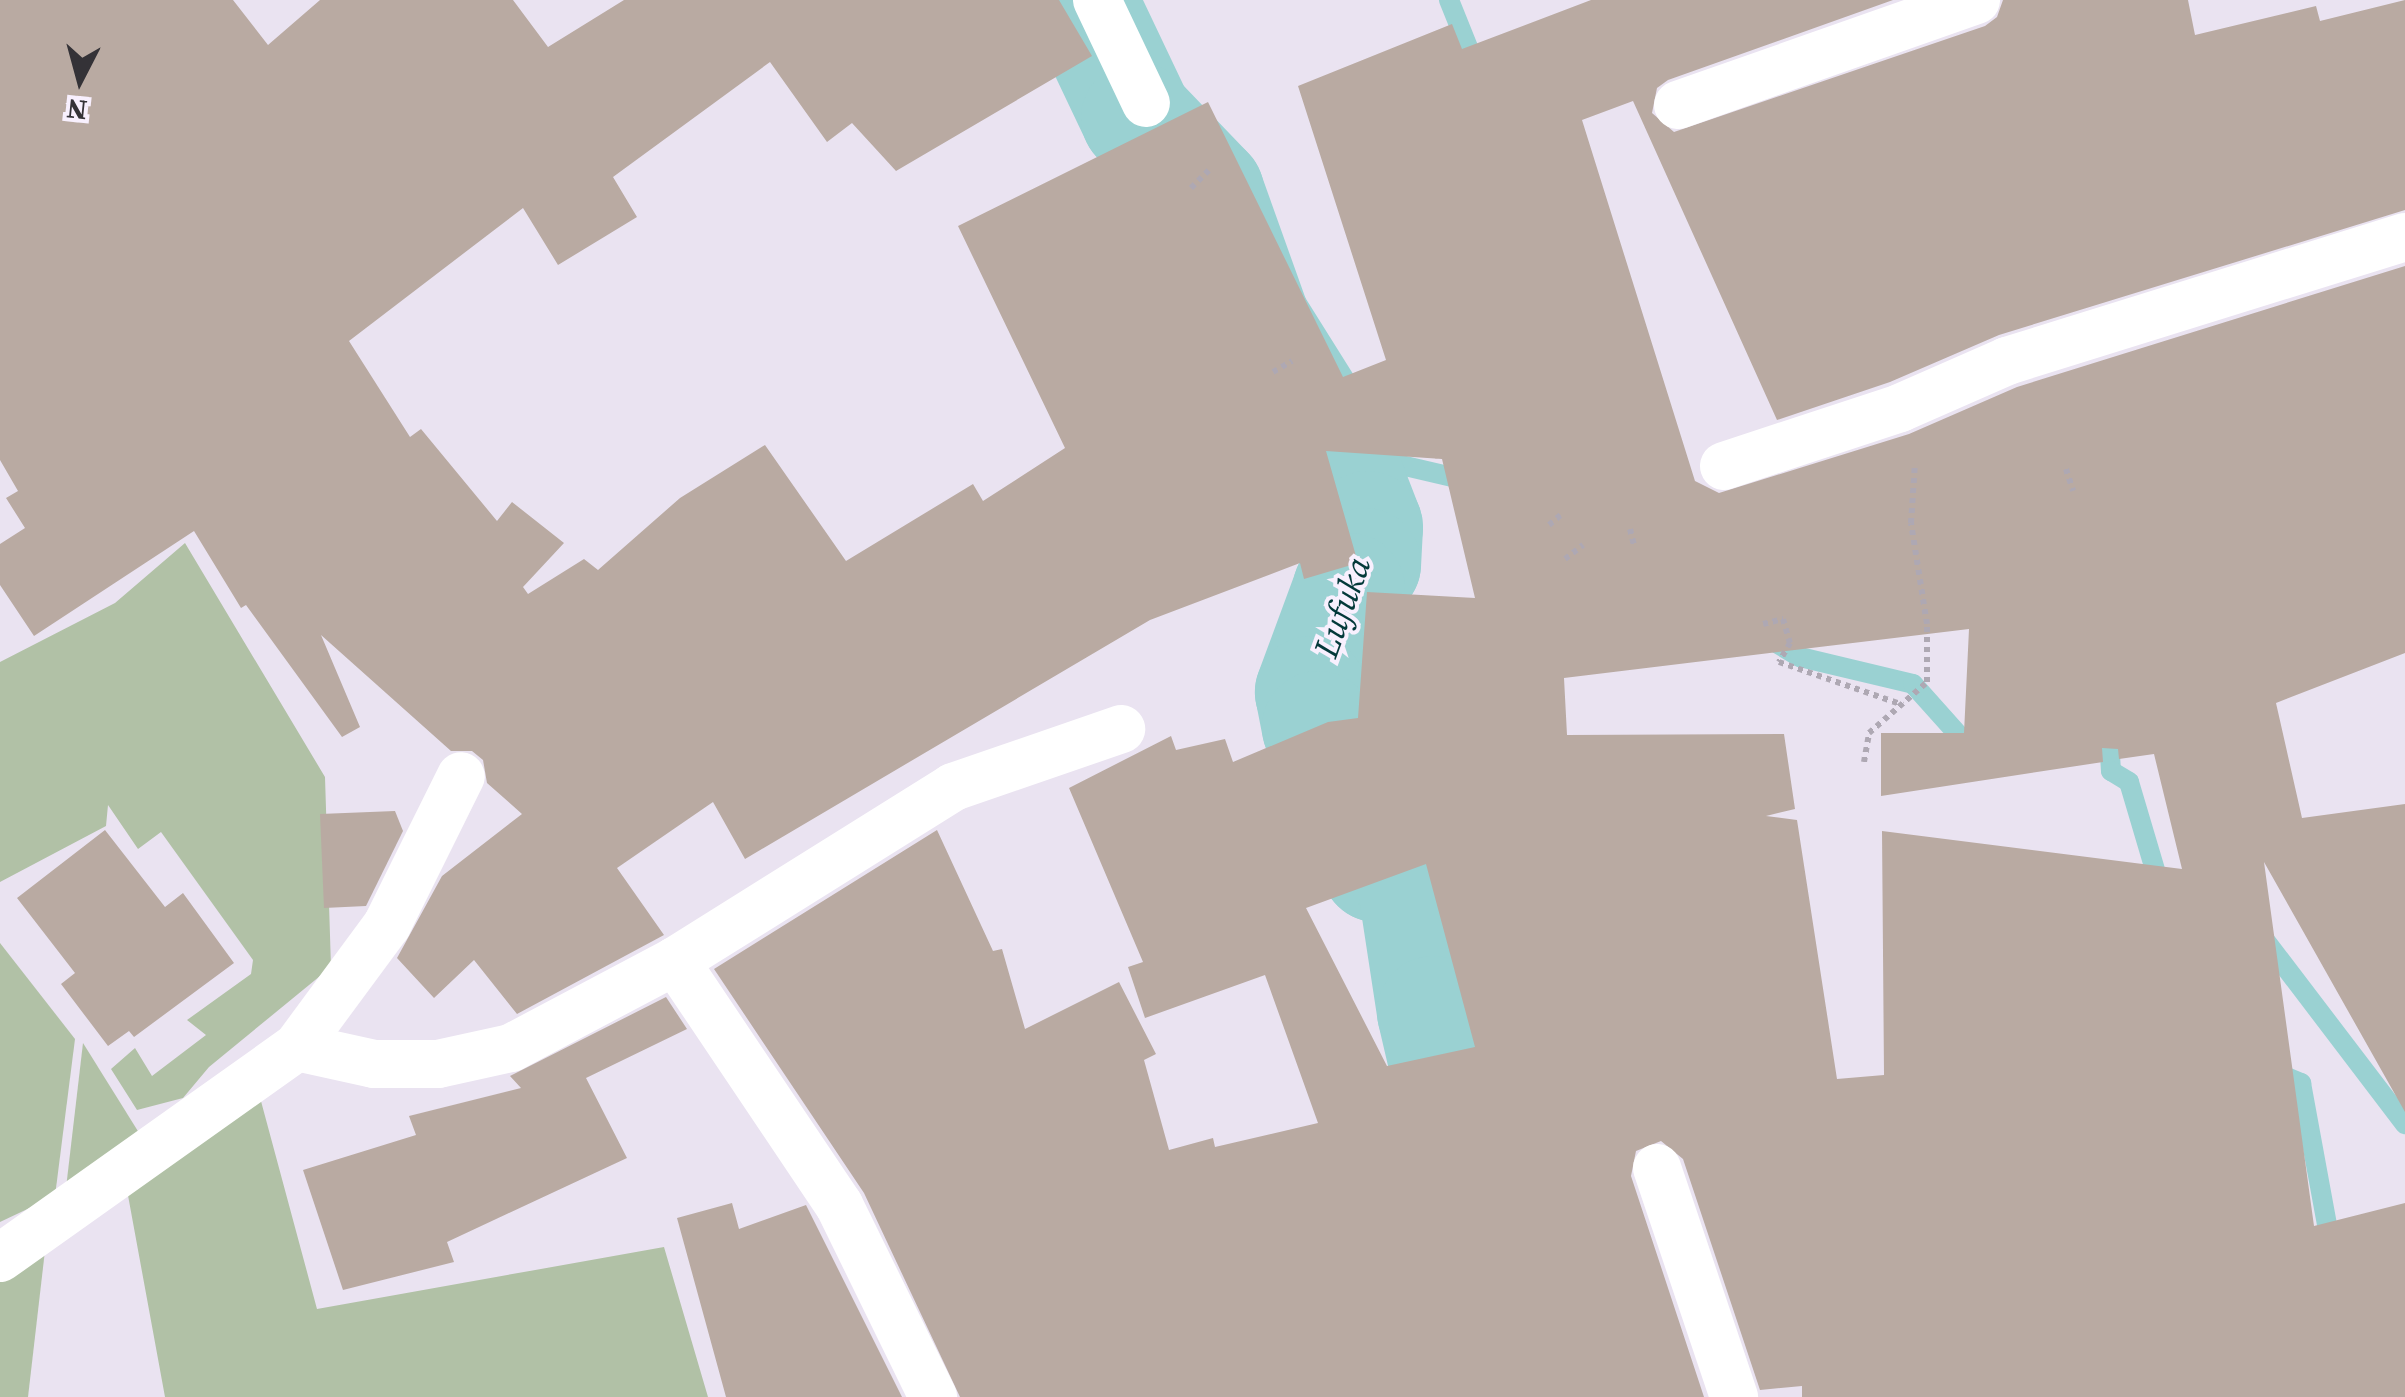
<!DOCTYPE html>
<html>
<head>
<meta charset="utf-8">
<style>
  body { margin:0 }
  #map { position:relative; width:2405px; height:1397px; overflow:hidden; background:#eae3f1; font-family:"Source Serif 4",serif }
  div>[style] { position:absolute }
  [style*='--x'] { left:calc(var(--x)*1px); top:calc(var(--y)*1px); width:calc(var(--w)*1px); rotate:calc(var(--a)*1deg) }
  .green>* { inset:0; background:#b1c1a6 }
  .stream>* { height:20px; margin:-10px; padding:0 10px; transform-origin:10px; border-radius:10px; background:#9ad1d2 }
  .river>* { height:112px; margin:-56px; padding:0 56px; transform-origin:56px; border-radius:56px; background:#9ad1d2 }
  .building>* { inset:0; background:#b9aaa2 }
  .path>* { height:6px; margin-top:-3px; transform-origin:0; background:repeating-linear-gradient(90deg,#aea8b3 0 5px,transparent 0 10px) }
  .street>* { height:48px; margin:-24px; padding:0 24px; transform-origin:24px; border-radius:24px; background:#fff }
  span { translate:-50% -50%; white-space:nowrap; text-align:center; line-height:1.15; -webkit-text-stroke:8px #f8f0fe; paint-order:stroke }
  .water-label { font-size:35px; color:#03393a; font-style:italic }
  .north { position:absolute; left:30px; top:30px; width:100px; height:100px; -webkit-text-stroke:8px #f8f0fe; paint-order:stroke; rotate:186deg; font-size:28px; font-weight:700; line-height:40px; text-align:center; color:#343237 }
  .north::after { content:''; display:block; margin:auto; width:35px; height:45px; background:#343237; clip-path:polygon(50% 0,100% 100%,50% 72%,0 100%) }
</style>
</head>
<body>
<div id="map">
  <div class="green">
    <div style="clip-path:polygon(185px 543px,325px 777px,331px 967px,209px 1067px,183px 1098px,137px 1110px,111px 1069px,135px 1048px,152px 1076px,206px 1035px,187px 1020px,251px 974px,253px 960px,161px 832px,138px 849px,108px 805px,106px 826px,0 882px,0 662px,115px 603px)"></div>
    <div style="clip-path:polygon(0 943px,75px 1039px,55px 1196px,0 1222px)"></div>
    <div style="clip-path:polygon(83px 1043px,141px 1136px,66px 1188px)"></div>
    <div style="clip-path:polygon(258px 1090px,317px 1309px,664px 1247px,708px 1397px,165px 1397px,127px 1190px)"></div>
    <div style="clip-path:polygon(49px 1216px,28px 1397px,0 1397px,0 1241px)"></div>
  </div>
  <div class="stream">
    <div style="--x:1449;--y:0;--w:78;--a:68.1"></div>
    <div style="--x:1348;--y:473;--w:41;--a:-15.4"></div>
    <div style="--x:1388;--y:462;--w:88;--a:13.1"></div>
    <div style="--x:1775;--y:632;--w:12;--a:76"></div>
    <div style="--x:1778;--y:644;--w:26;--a:31"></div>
    <div style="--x:1800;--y:657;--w:116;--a:13.4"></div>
    <div style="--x:1913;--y:684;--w:75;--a:48.2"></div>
    <div style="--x:1963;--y:740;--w:16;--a:11"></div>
    <div style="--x:2108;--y:721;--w:50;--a:86.6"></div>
    <div style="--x:2111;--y:771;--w:21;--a:31"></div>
    <div style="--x:2129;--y:782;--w:113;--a:73.5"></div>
    <div style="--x:2261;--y:935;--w:238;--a:52.7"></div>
    <div style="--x:2270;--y:1070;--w:34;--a:23"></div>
    <div style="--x:2301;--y:1083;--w:167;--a:79.6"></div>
  </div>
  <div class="river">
    <div style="--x:1081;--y:0;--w:131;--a:64.6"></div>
    <div style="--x:1137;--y:118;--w:103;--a:46.2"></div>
    <div style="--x:1208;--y:192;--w:139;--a:70.3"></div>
    <div style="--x:1255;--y:323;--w:162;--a:57.9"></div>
    <div style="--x:1341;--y:460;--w:72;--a:68.8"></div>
    <div style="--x:1367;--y:527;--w:37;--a:93"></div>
    <div style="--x:1365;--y:564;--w:30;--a:123"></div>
    <div style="--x:1349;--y:589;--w:110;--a:110.3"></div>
    <div style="--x:1311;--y:692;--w:36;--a:79"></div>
    <div style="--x:1318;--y:727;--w:151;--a:67"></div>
    <div style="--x:1377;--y:866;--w:27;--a:10"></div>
    <div style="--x:1404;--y:871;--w:13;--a:48"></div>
    <div style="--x:1413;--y:881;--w:133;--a:81.3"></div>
    <div style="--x:1433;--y:1012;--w:154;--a:76.9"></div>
    <div style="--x:1468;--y:1162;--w:44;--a:55.2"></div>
  </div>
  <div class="building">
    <div style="clip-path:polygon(evenodd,0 0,233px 0,268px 45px,320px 0,513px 0,548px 47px,624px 0,1059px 0,1092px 56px,896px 171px,852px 123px,827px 142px,770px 62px,613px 177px,637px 217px,558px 265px,523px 208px,349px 341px,410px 437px,421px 429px,497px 521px,512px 502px,564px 543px,523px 587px,528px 594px,584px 559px,598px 570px,680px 498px,765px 445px,846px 561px,973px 484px,983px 501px,1065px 448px,958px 226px,1208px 102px,1343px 377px,1386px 360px,1298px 86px,1452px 24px,1462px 49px,1591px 0,1893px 0,1668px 80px,1657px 88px,1652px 113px,1674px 132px,1985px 26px,1997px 17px,2003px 0,2188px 0,2195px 35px,2316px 6px,2320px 21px,2405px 0,2405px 210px,1999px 335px,1890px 382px,1777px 420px,1633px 101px,1582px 120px,1695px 481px,1719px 493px,1909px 434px,2017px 387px,2405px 266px,2405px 653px,2276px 703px,2302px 818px,2405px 804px,2405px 1112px,2264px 862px,2314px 1226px,2405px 1203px,2405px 1397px,1802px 1397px,1802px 1386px,1760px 1390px,1683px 1159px,1661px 1141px,1636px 1151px,1631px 1176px,1704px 1397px,960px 1397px,864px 1193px,714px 969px,937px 830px,993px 951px,1002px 949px,1025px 1029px,1119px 982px,1156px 1054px,1144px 1060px,1169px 1150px,1213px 1138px,1215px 1147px,1318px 1123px,1265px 975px,1145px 1018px,1128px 967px,1143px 962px,1069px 788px,1171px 736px,1176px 750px,1225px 739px,1233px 762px,1328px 722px,1358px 718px,1367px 592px,1475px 598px,1442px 459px,1326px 451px,1358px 563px,1304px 579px,1300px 563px,1150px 620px,745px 859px,713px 802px,617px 868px,664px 935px,517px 1014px,474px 960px,434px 998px,397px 958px,442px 876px,522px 814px,487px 783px,483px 760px,472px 751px,451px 751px,321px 635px,360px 727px,342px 737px,246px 605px,241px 608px,194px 531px,34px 636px,0 585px,0 544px,25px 528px,6px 498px,18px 491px,0 460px,0 0,1969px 629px,1964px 733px,1881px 733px,1881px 796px,2103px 762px,2102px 748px,2118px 749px,2119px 759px,2154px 754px,2182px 869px,1882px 831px,1884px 1075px,1837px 1079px,1797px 820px,1766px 816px,1795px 809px,1784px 734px,1567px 735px,1564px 678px,1969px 629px,0 0,1426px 864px,1475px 1047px,1387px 1066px,1306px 908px,1426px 864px)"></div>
    <div style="clip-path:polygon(395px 811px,403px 831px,366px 906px,324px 908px,320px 814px)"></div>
    <div style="clip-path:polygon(105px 830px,165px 907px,183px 893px,234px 963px,134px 1037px,129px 1031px,108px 1046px,61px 984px,75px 973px,17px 898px)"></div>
    <div style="clip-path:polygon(666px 997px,687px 1029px,586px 1078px,627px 1158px,447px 1242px,454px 1262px,343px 1290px,303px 1170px,416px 1135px,409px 1116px,521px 1088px,510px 1076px)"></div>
    <div style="clip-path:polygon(732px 1203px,739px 1229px,806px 1205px,902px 1397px,726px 1397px,677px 1218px)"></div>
  </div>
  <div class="path">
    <div style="--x:1191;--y:188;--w:25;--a:-45"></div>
    <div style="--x:1273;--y:372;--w:22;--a:-30"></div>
    <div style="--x:2066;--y:469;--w:23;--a:72"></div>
    <div style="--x:1549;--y:525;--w:18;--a:-41"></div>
    <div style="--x:1630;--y:529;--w:16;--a:76"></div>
    <div style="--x:1565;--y:559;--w:23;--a:-38"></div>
    <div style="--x:1763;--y:624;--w:21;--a:-14"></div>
    <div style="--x:1783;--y:619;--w:25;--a:74"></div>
    <div style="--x:1790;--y:643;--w:22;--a:120"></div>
    <div style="--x:1779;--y:662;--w:131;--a:19.1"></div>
    <div style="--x:1864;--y:762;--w:29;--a:-80"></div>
    <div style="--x:1869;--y:733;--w:77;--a:-41.3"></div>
    <div style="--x:1927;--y:682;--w:58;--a:-90"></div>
    <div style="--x:1927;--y:624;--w:102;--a:-99"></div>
    <div style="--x:1911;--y:523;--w:60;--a:-86.2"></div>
  </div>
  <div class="street">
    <div style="--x:1097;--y:0;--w:114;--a:64.6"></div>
    <div style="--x:1678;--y:105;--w:316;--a:-19.4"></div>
    <div style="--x:1724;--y:466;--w:185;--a:-18.2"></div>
    <div style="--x:1900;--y:408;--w:117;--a:-23.7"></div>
    <div style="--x:2007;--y:361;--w:417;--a:-17.3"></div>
    <div style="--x:675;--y:961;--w:294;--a:56.1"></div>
    <div style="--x:839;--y:1205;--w:214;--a:63.9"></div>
    <div style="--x:297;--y:1047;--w:79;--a:12.4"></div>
    <div style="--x:374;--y:1064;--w:64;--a:0"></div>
    <div style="--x:438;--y:1064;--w:75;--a:-12.4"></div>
    <div style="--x:511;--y:1048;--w:186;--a:-27.9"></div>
    <div style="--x:675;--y:961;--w:328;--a:-32"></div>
    <div style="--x:953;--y:787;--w:178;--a:-19"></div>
    <div style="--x:1657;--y:1168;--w:242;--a:71.4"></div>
    <div style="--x:0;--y:1258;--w:364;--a:-35.4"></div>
    <div style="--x:297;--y:1047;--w:152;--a:-53.6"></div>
    <div style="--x:387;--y:925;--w:166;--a:-63.6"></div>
  </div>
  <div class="water-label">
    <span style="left:1342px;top:607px;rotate:-70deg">Lufuka</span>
  </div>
  <div class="north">N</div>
</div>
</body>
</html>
